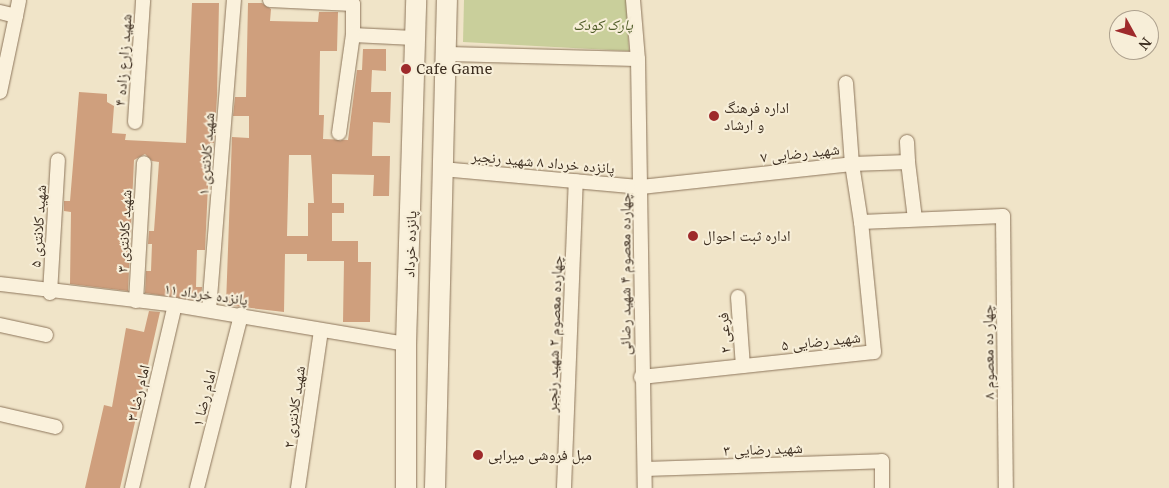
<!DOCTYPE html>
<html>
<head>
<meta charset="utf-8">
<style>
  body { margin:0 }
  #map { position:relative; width:1169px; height:488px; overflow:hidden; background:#f0e4c8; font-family:"Noto Serif","Noto Naskh Arabic",serif }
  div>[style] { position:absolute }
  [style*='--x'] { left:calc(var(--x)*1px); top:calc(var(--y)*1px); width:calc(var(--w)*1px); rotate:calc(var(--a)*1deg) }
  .green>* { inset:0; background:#c9cf9b }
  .building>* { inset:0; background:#cf9f7d }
  .roads { filter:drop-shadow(0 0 1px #8d765c) drop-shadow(0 0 1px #8d765c) }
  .street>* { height:14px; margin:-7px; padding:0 7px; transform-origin:7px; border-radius:7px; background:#faf1dc }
  .secondary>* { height:20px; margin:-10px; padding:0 10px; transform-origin:10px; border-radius:10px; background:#faf1dc }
  .dots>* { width:14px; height:14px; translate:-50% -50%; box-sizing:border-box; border:2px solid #f7eed8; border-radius:50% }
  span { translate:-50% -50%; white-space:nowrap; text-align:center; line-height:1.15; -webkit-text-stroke:4px #f7eed8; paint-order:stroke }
  .park-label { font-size:15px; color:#4d5a26; font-style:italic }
  .street-label { font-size:15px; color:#3d2e20 }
  .poi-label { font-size:15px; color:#3d2e20 }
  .left { translate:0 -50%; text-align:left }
  .north { position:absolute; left:1109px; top:10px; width:50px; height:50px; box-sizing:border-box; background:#f7eed8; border:1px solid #ada18e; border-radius:50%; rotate:129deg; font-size:14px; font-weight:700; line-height:20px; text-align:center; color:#3d2e20 }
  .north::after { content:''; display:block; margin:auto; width:18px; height:22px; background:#9e2a2b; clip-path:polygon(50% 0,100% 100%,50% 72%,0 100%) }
</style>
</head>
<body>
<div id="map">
  <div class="green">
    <div style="clip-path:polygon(464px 0,626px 0,629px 51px,463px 42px)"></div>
  </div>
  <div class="building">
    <div style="clip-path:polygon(192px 3px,219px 3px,217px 96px,214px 143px,210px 143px,205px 250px,197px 250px,196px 287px,202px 287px,201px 301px,145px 293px,146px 271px,151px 271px,152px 244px,148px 244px,149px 231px,154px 231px,159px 162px,152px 161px,145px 154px,134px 160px,128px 291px,70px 284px,71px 212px,64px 211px,64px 201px,70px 201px,79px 92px,107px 94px,107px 102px,114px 106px,112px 133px,126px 134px,125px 140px,186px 143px)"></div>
    <div style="clip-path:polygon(evenodd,248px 3px,262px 3px,271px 9px,270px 21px,318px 22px,319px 12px,338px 12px,337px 51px,320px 51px,319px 115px,324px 115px,323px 139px,348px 140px,357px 70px,362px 70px,363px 49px,386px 49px,386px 71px,372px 70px,371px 92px,391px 92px,390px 123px,373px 122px,372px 156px,390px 156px,389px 196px,373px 196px,374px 175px,332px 174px,332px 203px,344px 203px,344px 213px,332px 213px,332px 241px,358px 241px,358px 262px,371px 262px,370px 322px,343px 322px,344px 261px,307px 261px,307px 254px,285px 254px,284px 312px,226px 305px,232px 137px,249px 138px,249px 116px,233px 116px,235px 97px,246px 97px,248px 3px,289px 155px,311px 155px,314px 203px,308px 203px,308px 236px,287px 236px,289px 155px)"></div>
    <div style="clip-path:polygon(149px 311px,160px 312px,120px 488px,85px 488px,104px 405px,112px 407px,126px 328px,144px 332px)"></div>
  </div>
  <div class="roads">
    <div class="street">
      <div style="--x:270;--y:0;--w:83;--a:2.8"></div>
      <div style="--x:353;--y:4;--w:31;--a:90"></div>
      <div style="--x:353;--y:35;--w:61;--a:2.8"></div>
      <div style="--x:633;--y:0;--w:59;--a:85.2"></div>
      <div style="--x:638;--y:59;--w:429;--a:89.1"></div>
      <div style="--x:0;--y:12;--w:16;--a:14"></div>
      <div style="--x:16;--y:16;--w:16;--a:-79"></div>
      <div style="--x:446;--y:54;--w:192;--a:1.5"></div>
      <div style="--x:846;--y:83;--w:81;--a:85.8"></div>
      <div style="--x:852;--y:164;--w:56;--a:-2"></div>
      <div style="--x:908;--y:162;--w:57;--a:83"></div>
      <div style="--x:0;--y:92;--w:78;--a:-78.1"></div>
      <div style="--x:135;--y:122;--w:122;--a:-86.2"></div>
      <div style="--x:339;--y:133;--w:99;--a:-81.9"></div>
      <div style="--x:907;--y:142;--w:20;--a:87"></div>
      <div style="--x:442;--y:169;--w:200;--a:5.2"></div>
      <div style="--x:641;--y:187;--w:212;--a:-6.2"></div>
      <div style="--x:852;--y:164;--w:59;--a:81.2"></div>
      <div style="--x:861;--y:222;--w:142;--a:-2.4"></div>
      <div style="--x:1003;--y:216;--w:272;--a:89.4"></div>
      <div style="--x:0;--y:284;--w:176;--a:6.8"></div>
      <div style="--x:175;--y:305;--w:234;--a:9.6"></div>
      <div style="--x:50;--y:293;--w:133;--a:-86.6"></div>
      <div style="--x:738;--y:297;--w:69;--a:85.9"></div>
      <div style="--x:136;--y:301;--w:138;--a:-86.7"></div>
      <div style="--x:209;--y:310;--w:311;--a:-85.4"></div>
      <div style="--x:0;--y:325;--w:47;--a:12.3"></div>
      <div style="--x:641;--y:377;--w:234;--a:-6.1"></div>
      <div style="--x:874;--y:352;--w:131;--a:-95.7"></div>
      <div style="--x:0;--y:414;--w:57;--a:13.1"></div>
      <div style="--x:645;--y:469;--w:237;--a:-1.9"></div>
      <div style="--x:882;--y:461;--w:27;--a:90"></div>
      <div style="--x:132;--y:488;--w:188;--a:-76.8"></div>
      <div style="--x:197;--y:488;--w:179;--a:-75.7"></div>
      <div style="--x:298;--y:488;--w:159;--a:-81.7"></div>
      <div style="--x:564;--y:488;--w:307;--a:-87.8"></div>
    </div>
    <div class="secondary">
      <div style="--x:406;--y:488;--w:144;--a:-90"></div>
      <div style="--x:406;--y:344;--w:344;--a:-88.3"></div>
      <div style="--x:435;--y:488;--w:488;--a:-88.6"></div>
    </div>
  </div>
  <div class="dots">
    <div style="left:406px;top:69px;background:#9e2a2b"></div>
    <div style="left:714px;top:116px;background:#9e2a2b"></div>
    <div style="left:693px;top:236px;background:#9e2a2b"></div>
    <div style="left:478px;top:455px;background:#9e2a2b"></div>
  </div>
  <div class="park-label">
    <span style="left:603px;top:25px">پارک کودک</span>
  </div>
  <div class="street-label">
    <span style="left:123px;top:60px;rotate:-86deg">شهید زارع زاده ۴</span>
    <span style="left:800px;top:153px;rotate:-6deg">شهید رضایی ۷</span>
    <span style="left:206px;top:154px;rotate:-86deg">شهید کلانتری ۱</span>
    <span style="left:543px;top:162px;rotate:5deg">پانزده خرداد ۸ شهید رنجبر</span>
    <span style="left:38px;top:226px;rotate:-86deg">شهید کلانتری ۵</span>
    <span style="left:124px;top:231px;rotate:-87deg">شهید کلانتری ۳</span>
    <span style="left:410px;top:244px;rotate:-88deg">پانزده خرداد</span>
    <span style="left:625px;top:274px;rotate:-90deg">چهارده معصوم ۴ شهید رضائی</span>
    <span style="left:206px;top:294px;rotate:8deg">پانزده خرداد ۱۱</span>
    <span style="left:724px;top:333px;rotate:-94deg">فرعی ۲</span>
    <span style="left:554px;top:334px;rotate:-88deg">چهارده معصوم ۲ شهید رنجبر</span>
    <span style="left:821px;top:341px;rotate:-6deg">شهید رضایی ۵</span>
    <span style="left:988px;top:352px;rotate:-91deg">چهار ده معصوم ۸</span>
    <span style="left:138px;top:393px;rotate:-77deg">امام رضا ۳</span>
    <span style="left:204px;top:398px;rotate:-76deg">امام رضا ۱</span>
    <span style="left:294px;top:407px;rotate:-82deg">شهید کلانتری ۲</span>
    <span style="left:763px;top:449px;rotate:-2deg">شهید رضایی ۳</span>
  </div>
  <div class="poi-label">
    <span class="left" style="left:416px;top:69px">Cafe Game</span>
    <span class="left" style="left:724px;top:116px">اداره فرهنگ<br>و ارشاد</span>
    <span class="left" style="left:703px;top:236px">اداره ثبت احوال</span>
    <span class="left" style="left:488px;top:455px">مبل فروشی میرابی</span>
  </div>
  <div class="north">N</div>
</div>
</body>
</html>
